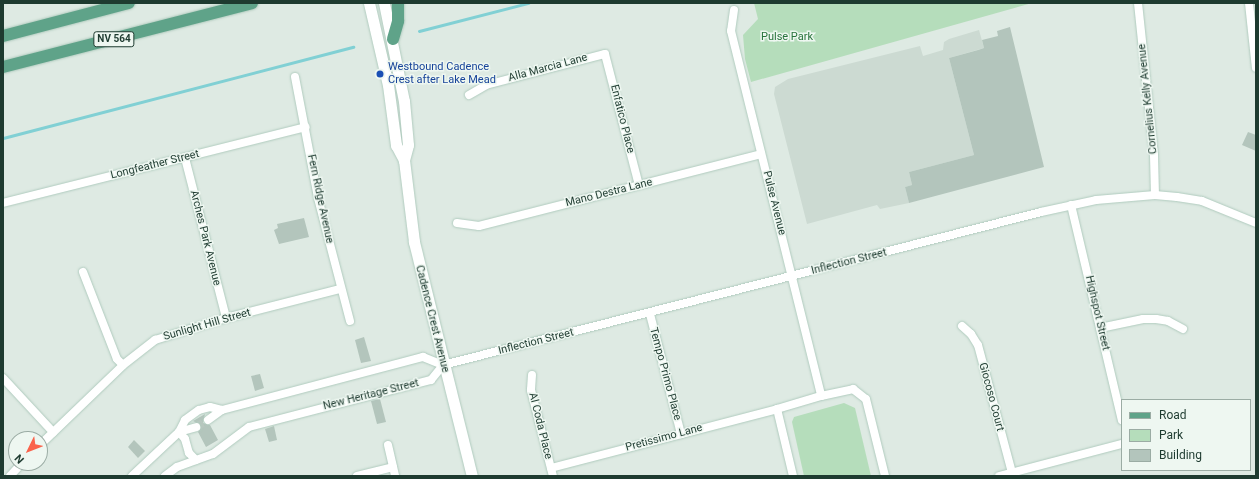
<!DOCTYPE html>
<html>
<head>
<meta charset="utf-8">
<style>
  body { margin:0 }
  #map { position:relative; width:1259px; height:479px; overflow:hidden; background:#deeae3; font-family:Roboto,sans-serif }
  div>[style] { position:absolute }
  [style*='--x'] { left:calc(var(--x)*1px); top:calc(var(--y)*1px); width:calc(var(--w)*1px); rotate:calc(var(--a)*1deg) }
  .built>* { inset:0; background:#ccdad2 }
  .green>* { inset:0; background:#b5ddbb }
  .stream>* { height:3px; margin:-1.5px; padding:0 1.5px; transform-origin:1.5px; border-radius:1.5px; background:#81d0d4 }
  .building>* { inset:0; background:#b3c5bc }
  .street-tunnel>* { height:8px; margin-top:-4px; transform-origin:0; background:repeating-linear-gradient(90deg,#b8c7bf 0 8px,transparent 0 12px) }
  .roads { filter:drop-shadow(0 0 1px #b0cbbe) drop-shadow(0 0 1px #b0cbbe) }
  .street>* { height:8px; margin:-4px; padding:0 4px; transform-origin:4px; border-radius:4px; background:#fff }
  .secondary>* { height:11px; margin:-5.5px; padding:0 5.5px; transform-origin:5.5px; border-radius:5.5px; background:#fff }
  .primary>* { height:12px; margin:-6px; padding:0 6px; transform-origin:6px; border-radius:6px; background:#5fa389 }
  .dots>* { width:11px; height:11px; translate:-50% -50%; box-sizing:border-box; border:2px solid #eef7f1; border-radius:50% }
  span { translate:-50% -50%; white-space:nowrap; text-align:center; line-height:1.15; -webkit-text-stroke:3px #eef7f1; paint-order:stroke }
  .shield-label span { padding:1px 3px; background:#eef7f1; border:1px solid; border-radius:3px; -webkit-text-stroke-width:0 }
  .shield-label { font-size:10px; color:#1e3b30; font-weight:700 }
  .park-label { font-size:11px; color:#27733b }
  .transit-label { font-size:11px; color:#164399 }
  .left { translate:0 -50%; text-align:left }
  .street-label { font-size:11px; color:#1e3b30 }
  .frame { position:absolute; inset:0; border:4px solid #1e3b30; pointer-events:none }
  .legend { position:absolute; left:1121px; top:399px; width:130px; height:72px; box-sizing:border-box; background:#eef7f1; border:1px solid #9baca4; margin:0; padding:5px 7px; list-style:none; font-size:12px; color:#1e3b30 }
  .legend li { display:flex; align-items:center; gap:8px; height:20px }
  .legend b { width:20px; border:1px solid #9baca4 }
  .north { position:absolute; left:8px; top:431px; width:40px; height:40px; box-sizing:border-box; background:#eef7f1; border:1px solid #9baca4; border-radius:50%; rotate:227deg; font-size:11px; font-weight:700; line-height:16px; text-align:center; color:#1e3b30 }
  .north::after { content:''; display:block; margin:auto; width:14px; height:18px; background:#fa634c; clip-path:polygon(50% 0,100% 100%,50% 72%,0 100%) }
</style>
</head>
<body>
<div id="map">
  <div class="built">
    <div style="clip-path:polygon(979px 30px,984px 48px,949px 58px,974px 155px,909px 172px,912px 185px,905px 187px,909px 203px,880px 209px,877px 205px,807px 224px,774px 94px,775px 87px,788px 79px,920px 46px,923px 56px,943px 50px,944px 42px,949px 39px)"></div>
  </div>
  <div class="green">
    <div style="clip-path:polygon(754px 3px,1032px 3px,751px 82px,745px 59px,743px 35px,758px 19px)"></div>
    <div style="clip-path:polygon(844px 403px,855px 408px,871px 476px,804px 476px,792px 422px,794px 417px)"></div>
  </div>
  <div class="stream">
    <div style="--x:419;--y:31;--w:113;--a:-14.4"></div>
    <div style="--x:3;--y:138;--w:362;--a:-14.6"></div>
  </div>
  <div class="building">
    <div style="clip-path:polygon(1010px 27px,1044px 167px,909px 203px,905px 187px,912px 185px,909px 172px,974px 155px,949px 58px,978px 50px,984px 48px,982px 40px,998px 36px,997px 31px)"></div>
    <div style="clip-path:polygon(1248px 132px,1256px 135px,1256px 151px,1242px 145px)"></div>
    <div style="clip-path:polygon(304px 218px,309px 237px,279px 244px,274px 230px,278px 228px,277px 224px)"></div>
    <div style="clip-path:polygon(364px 337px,371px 361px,361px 363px,355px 340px)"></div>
    <div style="clip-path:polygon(260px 374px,264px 388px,255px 391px,251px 376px)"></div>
    <div style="clip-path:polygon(380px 399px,386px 422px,377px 424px,371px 401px)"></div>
    <div style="clip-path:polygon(205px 414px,203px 423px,210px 425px,218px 440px,206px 447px,198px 432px,201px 425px,193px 421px)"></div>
    <div style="clip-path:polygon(274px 426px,277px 440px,269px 442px,265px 429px)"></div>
    <div style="clip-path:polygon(134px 440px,145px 451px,138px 458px,128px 447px)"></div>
  </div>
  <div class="street-tunnel">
    <div style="--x:196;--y:427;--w:14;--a:-30"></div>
  </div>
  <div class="roads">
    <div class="street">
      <div style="--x:1138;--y:3;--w:153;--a:84"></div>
      <div style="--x:1154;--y:155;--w:40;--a:88.6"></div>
      <div style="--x:1249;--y:3;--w:65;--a:83.9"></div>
      <div style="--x:734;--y:10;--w:21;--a:98"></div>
      <div style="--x:731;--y:31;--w:376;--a:76.1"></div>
      <div style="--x:821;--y:396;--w:33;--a:-12"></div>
      <div style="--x:853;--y:389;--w:16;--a:38"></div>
      <div style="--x:866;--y:399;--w:79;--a:76.1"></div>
      <div style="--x:295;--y:77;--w:123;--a:79.2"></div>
      <div style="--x:318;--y:198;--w:127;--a:75.4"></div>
      <div style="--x:469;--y:95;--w:20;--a:-30"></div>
      <div style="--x:486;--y:85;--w:123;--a:-14.6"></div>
      <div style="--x:605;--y:54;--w:135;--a:75.5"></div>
      <div style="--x:185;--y:158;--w:165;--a:75.6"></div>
      <div style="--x:3;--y:203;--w:312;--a:-14.1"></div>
      <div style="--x:1071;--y:205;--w:221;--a:76.7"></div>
      <div style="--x:457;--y:223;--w:22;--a:8"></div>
      <div style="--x:479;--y:226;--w:291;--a:-14.3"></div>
      <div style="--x:83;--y:272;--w:93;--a:68.7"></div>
      <div style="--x:117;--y:359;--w:8;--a:45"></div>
      <div style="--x:650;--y:314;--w:124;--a:75.5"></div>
      <div style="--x:962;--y:326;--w:12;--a:42"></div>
      <div style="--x:971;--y:334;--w:13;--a:58"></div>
      <div style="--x:978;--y:345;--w:132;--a:75.1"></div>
      <div style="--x:1100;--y:328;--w:44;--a:-11.8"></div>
      <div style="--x:1143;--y:319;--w:13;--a:0"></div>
      <div style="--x:1156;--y:319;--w:12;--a:9"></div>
      <div style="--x:1168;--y:321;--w:17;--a:28"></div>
      <div style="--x:443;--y:365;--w:617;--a:-14.35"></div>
      <div style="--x:1041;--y:212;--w:56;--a:-12.3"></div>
      <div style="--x:1096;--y:200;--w:59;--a:-4.8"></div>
      <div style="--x:1155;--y:195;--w:22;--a:5"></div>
      <div style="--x:1177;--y:197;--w:25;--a:9"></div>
      <div style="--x:1202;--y:201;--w:58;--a:22.2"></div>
      <div style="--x:532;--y:375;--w:15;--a:94"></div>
      <div style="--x:531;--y:390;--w:89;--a:75.7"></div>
      <div style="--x:3;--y:378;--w:74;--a:47.2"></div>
      <div style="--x:208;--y:420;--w:17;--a:-36"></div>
      <div style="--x:40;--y:445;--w:115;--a:-43.9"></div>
      <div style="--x:123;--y:365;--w:41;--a:-38"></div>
      <div style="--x:155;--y:340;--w:74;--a:-17.2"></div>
      <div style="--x:226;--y:318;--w:118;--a:-14.3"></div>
      <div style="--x:388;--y:445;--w:32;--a:77"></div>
      <div style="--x:196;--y:460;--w:10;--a:-135"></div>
      <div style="--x:189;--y:453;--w:15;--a:-106"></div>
      <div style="--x:185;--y:439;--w:9;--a:-131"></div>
      <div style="--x:179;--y:432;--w:13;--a:-63"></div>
      <div style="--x:185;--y:420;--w:17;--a:-36"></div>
      <div style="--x:199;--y:410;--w:11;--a:-15"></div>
      <div style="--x:210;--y:407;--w:12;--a:14"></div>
      <div style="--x:222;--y:410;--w:208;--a:-14.8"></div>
      <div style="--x:423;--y:357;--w:22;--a:22"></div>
      <div style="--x:551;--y:468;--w:234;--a:-14.6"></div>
      <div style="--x:10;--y:476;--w:18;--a:-47"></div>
      <div style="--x:132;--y:476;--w:64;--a:-43.1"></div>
      <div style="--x:179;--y:432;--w:18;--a:-16"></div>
      <div style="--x:165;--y:476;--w:15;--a:-37"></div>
      <div style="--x:177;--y:467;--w:38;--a:-20"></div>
      <div style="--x:213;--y:454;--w:45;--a:-36.9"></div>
      <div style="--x:249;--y:427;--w:188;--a:-14.5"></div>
      <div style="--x:431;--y:380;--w:19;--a:-51"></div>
      <div style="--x:357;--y:476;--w:37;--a:-14"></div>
      <div style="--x:793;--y:476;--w:69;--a:-103.4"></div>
      <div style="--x:777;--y:409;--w:46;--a:-16.5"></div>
      <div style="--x:999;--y:476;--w:127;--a:-14.6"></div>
    </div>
    <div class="secondary">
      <div style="--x:369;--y:3;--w:84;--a:77"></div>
      <div style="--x:388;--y:85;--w:61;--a:82.4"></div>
      <div style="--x:396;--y:145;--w:17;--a:62"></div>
      <div style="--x:384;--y:3;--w:100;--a:78.5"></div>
      <div style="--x:404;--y:101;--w:44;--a:84.8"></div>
      <div style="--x:408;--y:145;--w:16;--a:105"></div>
      <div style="--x:404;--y:160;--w:83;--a:83"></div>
      <div style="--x:414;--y:242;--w:241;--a:76.1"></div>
    </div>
    <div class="primary">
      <div style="--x:3;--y:36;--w:130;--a:-14.7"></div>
      <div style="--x:393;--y:39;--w:19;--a:-74"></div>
      <div style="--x:398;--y:21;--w:18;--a:-90"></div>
      <div style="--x:3;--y:67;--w:257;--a:-14.4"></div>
    </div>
  </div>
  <div class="dots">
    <div style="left:380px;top:74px;background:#1a4fb4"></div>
  </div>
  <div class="shield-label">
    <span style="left:114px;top:39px">NV 564</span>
  </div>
  <div class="park-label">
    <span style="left:787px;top:37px">Pulse Park</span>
  </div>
  <div class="transit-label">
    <span class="left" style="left:388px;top:74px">Westbound Cadence<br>Crest after Lake Mead</span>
  </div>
  <div class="street-label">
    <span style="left:548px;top:68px;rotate:-15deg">Alla Marcia Lane</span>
    <span style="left:1148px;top:99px;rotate:-96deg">Cornelius Kelly Avenue</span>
    <span style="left:622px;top:119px;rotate:76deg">Enfatico Place</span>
    <span style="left:155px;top:165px;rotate:-14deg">Longfeather Street</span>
    <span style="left:609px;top:193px;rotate:-14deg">Mano Destra Lane</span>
    <span style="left:320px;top:199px;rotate:78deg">Fern Ridge Avenue</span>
    <span style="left:774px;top:203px;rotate:76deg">Pulse Avenue</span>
    <span style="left:205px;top:238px;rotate:76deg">Arches Park Avenue</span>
    <span style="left:849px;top:262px;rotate:-14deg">Inflection Street</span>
    <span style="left:1097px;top:313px;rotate:77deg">Highspot Street</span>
    <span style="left:432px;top:319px;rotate:76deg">Cadence Crest Avenue</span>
    <span style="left:207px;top:325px;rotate:-16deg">Sunlight Hill Street</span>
    <span style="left:536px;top:342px;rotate:-14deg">Inflection Street</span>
    <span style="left:665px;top:374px;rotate:75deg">Tempo Primo Place</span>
    <span style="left:371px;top:395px;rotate:-14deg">New Heritage Street</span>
    <span style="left:991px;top:397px;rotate:75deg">Giocoso Court</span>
    <span style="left:540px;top:426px;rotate:76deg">Al Coda Place</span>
    <span style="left:664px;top:438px;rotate:-15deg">Pretissimo Lane</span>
  </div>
  <div class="frame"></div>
  <ul class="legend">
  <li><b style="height:5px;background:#5fa389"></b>Road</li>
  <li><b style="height:11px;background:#b5ddbb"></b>Park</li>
  <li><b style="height:11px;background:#b3c5bc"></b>Building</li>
  </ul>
  <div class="north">N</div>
</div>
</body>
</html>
